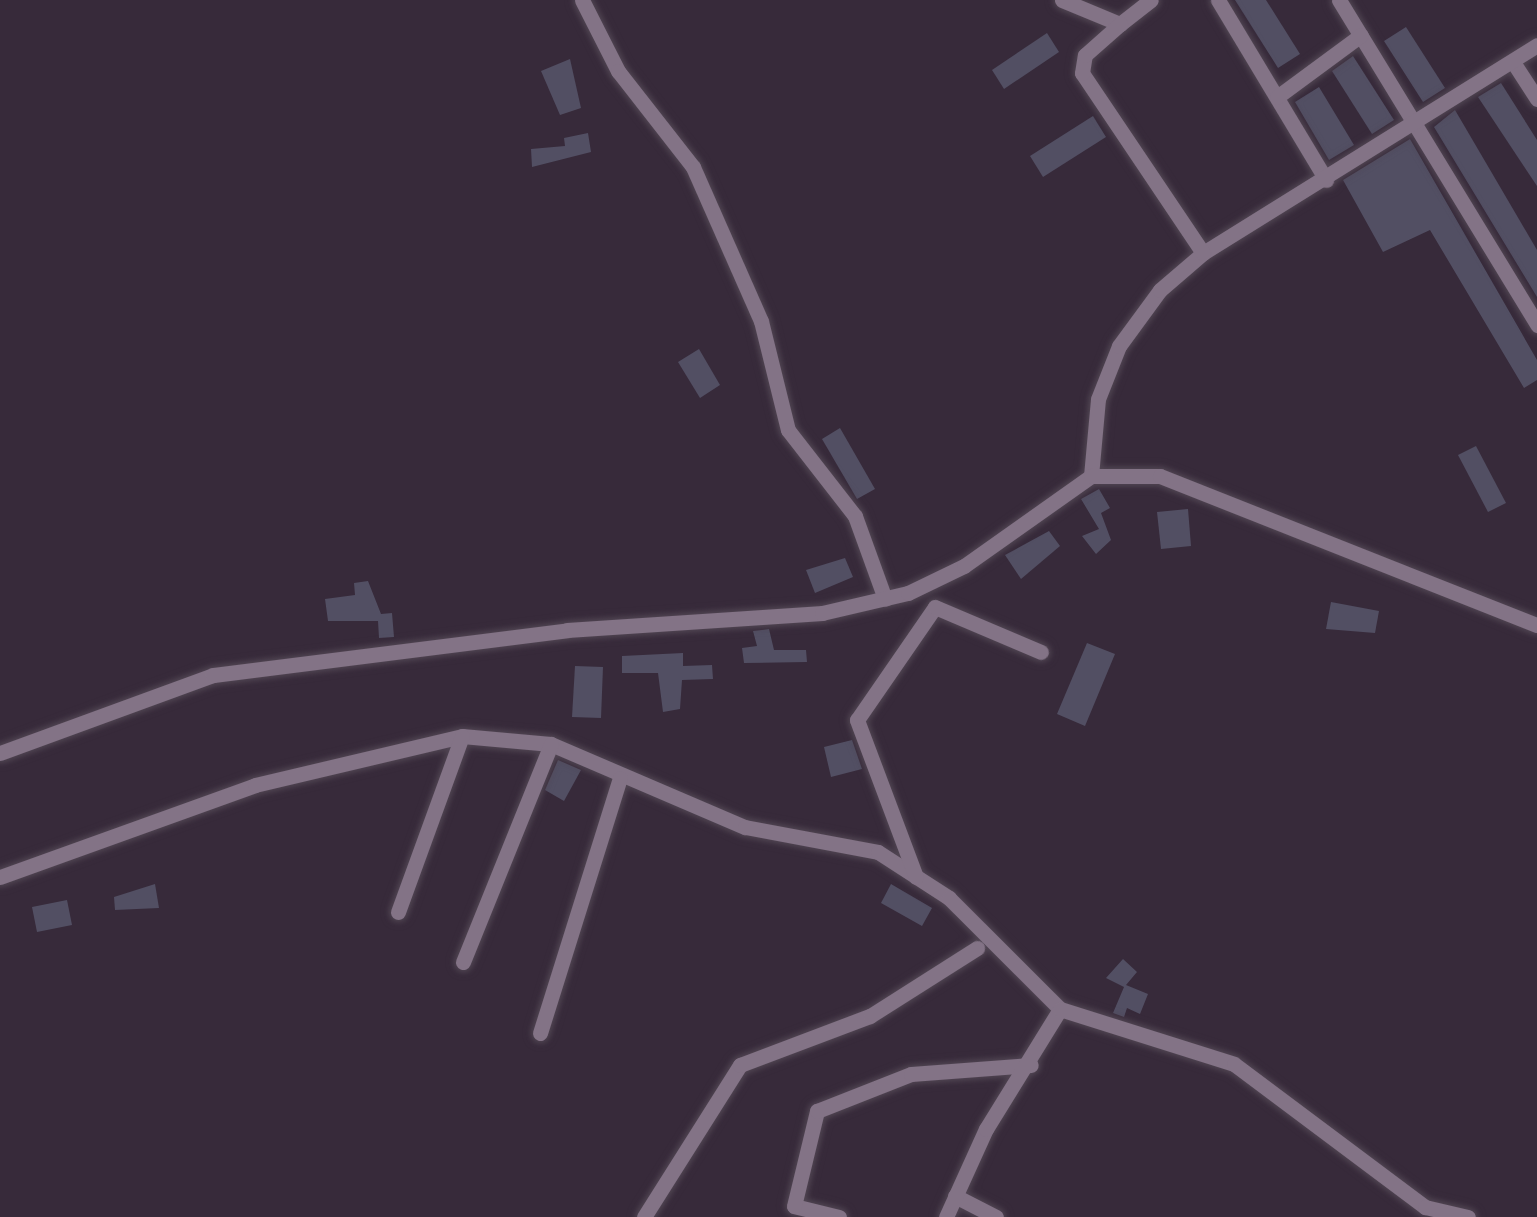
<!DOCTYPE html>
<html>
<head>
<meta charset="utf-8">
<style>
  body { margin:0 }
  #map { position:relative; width:1537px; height:1217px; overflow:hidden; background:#372a3a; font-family:"Fira Sans",sans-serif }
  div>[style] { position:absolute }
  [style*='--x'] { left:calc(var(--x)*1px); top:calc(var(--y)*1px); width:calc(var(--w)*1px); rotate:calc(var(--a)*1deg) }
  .building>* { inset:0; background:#524f63 }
  .roads { filter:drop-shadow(0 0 3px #514653) drop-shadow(0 0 3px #514653) }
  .street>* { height:15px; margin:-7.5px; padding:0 7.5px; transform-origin:7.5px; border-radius:7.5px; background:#837386 }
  span { translate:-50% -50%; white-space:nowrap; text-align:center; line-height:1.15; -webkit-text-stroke:10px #372a3a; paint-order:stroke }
</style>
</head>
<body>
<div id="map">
  <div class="building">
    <div style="clip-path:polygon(1235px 0,1266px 0,1300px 54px,1278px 68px)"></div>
    <div style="clip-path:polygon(1406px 27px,1445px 88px,1423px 102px,1384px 41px)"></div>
    <div style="clip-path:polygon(1047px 33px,1059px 52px,1004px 89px,992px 70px)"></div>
    <div style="clip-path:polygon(1353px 56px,1394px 120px,1372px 134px,1332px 71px)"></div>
    <div style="clip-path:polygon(570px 59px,581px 108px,560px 115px,541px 71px)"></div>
    <div style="clip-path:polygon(1501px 83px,1537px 140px,1537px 186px,1478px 97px)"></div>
    <div style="clip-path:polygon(1319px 87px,1354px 145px,1329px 160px,1295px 102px)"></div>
    <div style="clip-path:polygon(1455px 110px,1537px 250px,1537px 297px,1434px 127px)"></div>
    <div style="clip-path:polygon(1093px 116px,1106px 137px,1043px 177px,1030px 156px)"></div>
    <div style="clip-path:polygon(588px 133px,591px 152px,532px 167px,531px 149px,565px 146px,564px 138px)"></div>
    <div style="clip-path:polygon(1410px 139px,1537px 360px,1537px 380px,1524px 388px,1430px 230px,1383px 252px,1343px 180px)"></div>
    <div style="clip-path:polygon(699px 349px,720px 385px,700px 398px,678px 362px)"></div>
    <div style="clip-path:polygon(840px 428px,875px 489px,857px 499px,822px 439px)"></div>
    <div style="clip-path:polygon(1476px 446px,1506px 503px,1488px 512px,1458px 455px)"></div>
    <div style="clip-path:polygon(1099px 489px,1110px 508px,1101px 513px,1111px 540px,1096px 554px,1082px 536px,1099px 529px,1081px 499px)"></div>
    <div style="clip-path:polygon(1188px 509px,1191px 546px,1161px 549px,1157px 512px)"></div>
    <div style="clip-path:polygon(1049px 531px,1060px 546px,1021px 579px,1005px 555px)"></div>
    <div style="clip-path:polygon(845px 558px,853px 577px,815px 593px,806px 570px)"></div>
    <div style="clip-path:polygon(368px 581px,381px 614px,392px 613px,394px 637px,379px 638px,378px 621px,328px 621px,325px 599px,355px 595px,354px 583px)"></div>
    <div style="clip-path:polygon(1331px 602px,1379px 611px,1375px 633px,1326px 629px)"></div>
    <div style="clip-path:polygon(769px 629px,774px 650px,806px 650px,807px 662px,744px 663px,742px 648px,757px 646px,753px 631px)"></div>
    <div style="clip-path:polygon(1087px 643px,1115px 654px,1085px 726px,1057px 714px)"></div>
    <div style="clip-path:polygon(683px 653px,683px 666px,712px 665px,713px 679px,682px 680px,680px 709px,663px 712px,658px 673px,622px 673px,622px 656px)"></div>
    <div style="clip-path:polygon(575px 666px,603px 667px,601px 718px,572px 717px)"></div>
    <div style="clip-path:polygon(852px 740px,862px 769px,831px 777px,824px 747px)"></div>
    <div style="clip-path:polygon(558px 760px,581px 770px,564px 801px,545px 790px)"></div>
    <div style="clip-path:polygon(155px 884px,159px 908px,115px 910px,114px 897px)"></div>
    <div style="clip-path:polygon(891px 884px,932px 908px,922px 926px,881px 903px)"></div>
    <div style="clip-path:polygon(67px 900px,72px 925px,37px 932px,32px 907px)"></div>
    <div style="clip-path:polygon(1123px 959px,1137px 972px,1126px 985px,1148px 994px,1140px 1014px,1127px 1008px,1124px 1017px,1113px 1013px,1124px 987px,1106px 978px)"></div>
  </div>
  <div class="roads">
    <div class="street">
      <div style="--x:582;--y:0;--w:80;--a:63.1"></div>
      <div style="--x:618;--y:71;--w:122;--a:52"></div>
      <div style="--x:693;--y:167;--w:168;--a:66.2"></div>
      <div style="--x:761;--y:321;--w:112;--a:76.1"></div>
      <div style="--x:788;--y:430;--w:109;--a:52.1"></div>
      <div style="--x:855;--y:516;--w:88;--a:70.1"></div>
      <div style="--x:1062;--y:0;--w:63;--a:22.5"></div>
      <div style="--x:1120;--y:24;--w:39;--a:-38"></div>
      <div style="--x:1218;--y:0;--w:210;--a:59"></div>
      <div style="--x:1339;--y:0;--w:381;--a:58.6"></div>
      <div style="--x:1513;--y:62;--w:44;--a:57"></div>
      <div style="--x:1277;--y:97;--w:104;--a:-36.4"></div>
      <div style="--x:1203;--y:253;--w:393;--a:-31.9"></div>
      <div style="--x:1091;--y:476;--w:77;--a:-84.8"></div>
      <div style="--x:1098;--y:399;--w:57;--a:-68.4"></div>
      <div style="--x:1119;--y:346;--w:69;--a:-53.8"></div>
      <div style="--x:1160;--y:290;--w:57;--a:-40.7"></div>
      <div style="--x:1203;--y:253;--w:217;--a:-123.9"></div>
      <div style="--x:1082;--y:73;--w:18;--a:-81"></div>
      <div style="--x:1085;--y:55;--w:47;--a:-41.5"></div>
      <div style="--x:0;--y:753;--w:227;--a:-20.1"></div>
      <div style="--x:213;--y:675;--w:357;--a:-7.2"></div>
      <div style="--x:567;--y:630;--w:256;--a:-3.8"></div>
      <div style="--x:822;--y:613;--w:88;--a:-13.1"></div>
      <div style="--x:908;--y:593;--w:62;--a:-25.7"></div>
      <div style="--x:964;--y:566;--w:156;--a:-35.3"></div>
      <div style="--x:1091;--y:476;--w:69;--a:0"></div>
      <div style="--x:1160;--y:476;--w:405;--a:21.6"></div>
      <div style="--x:0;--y:877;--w:271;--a:-19.8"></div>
      <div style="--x:255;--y:785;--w:213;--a:-13.3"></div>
      <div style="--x:462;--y:736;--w:89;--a:5.1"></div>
      <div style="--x:551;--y:744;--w:211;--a:23.2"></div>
      <div style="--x:745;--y:827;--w:135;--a:10.6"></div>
      <div style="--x:878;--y:852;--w:85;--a:32.9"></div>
      <div style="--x:949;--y:898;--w:157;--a:45"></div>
      <div style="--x:916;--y:877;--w:168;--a:-110.6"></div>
      <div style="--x:857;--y:720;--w:137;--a:-55.4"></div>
      <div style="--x:935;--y:607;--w:115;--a:23"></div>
      <div style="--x:398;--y:912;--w:187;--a:-70"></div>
      <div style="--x:463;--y:962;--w:235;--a:-68"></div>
      <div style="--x:540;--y:1033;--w:267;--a:-72.6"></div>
      <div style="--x:955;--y:1196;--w:46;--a:27.1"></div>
      <div style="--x:644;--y:1217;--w:180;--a:-57.7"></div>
      <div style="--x:740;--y:1065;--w:139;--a:-20.7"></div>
      <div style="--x:870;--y:1016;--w:127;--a:-32.4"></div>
      <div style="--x:839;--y:1217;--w:46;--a:-166.3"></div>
      <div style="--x:794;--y:1206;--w:98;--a:-76.4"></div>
      <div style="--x:817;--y:1111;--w:101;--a:-21.5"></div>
      <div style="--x:911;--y:1074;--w:120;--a:-4.3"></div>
      <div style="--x:946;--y:1217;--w:97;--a:-65.6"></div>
      <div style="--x:986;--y:1129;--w:141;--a:-58.3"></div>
      <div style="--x:1060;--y:1009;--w:182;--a:17.5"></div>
      <div style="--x:1234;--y:1064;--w:239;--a:36.8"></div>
      <div style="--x:1425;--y:1207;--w:44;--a:13.1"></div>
    </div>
  </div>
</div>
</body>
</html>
